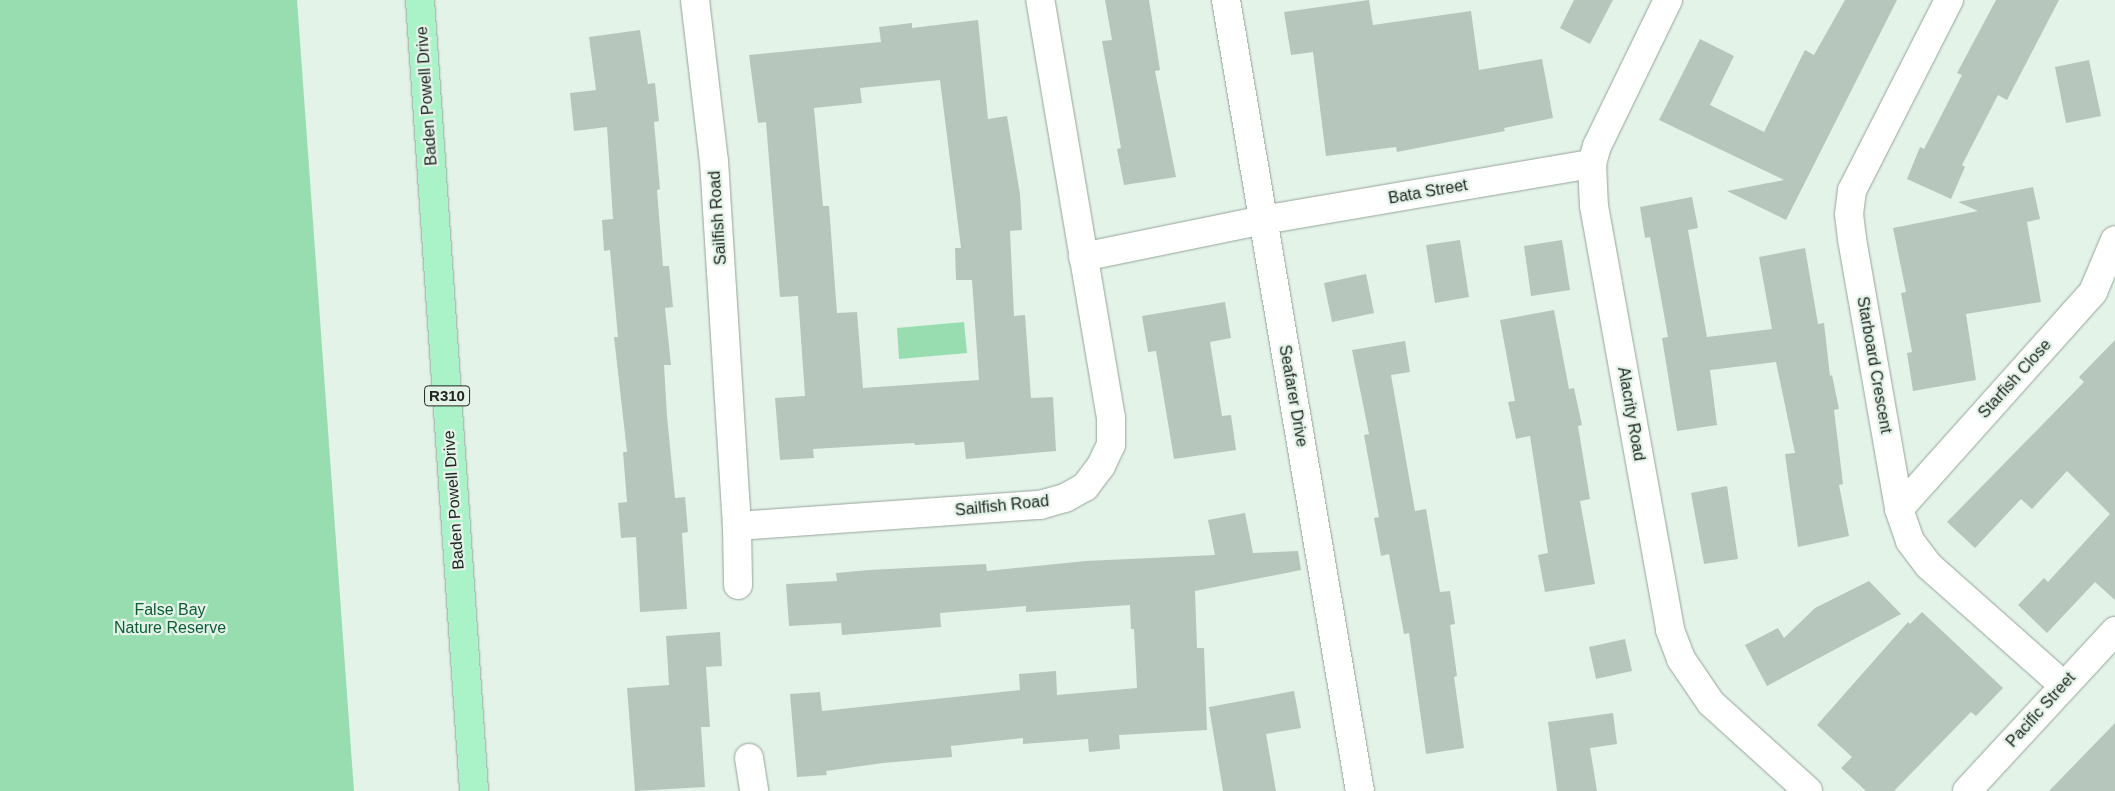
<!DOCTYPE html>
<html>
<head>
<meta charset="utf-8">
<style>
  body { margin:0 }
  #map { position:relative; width:2115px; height:791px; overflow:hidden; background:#e3f3e8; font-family:Helvetica,sans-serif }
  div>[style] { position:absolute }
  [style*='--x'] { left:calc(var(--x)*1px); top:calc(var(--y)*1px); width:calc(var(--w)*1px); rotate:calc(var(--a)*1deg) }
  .green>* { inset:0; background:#98ddaf }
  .building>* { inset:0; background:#b7c6bc }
  .roads { filter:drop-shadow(0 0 1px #96a49a) drop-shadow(0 0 1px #96a49a) }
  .minor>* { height:28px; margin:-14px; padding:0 14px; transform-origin:14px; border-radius:14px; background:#fff }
  .major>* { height:28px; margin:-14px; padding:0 14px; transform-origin:14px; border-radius:14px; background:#aaf2c7 }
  span { translate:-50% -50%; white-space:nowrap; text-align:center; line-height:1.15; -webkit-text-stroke:4.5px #e3f3e8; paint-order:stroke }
  .shield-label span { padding:1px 4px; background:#e3f3e8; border:1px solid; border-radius:4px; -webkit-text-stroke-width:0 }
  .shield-label { font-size:15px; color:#212622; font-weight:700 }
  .street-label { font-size:16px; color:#212622 }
  .park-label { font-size:16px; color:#0e5b34 }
</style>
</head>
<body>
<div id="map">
  <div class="green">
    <div style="clip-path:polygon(0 0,297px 0,354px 791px,0 791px)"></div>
    <div style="clip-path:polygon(964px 322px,967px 353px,899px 359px,897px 328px)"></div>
  </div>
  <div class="building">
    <div style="clip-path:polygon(1105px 0,1149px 0,1160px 70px,1155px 71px,1176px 177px,1124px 185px,1117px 149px,1121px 148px,1102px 41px,1112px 40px)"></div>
    <div style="clip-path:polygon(1369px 0,1373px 25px,1471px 11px,1479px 70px,1542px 59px,1553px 118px,1504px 128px,1505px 131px,1397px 152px,1396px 147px,1326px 156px,1313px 52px,1291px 55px,1284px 12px)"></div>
    <div style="clip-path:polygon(1574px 0,1613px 0,1590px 44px,1560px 28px)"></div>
    <div style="clip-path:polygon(1845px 0,1897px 0,1786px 220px,1727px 191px,1784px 180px,1659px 120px,1700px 39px,1734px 56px,1710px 105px,1764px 132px,1805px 50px,1814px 55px)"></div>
    <div style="clip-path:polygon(1996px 0,2059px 0,2007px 100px,1998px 95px,1962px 165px,1965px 167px,1951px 199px,1907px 179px,1920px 147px,1924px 149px,1962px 75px,1957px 73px)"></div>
    <div style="clip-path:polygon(evenodd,978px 20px,988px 119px,1007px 116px,1020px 194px,1022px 230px,1010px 231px,1014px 316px,1025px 315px,1031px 398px,1053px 397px,1056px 451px,966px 459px,964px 442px,915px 445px,914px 443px,813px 449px,814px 458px,780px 460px,775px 398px,805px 396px,798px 296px,780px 297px,766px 122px,758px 123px,749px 55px,881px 42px,879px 27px,912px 23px,912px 28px,978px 20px,940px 80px,961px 248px,955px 248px,956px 280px,972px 280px,979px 380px,863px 388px,857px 312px,837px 313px,829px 206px,823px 206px,814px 108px,862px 103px,860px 88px,940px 80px)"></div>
    <div style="clip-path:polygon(640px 30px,648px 84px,655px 83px,659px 121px,654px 122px,660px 189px,657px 190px,663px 266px,669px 266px,673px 307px,665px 308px,671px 365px,664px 365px,667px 416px,675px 498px,685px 497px,688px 532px,682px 533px,687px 609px,640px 612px,636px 537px,621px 538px,618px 503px,627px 502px,623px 452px,627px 452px,614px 337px,618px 337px,610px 250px,604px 251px,602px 220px,613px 219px,607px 127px,574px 131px,570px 93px,596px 90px,589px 37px)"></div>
    <div style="clip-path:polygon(2089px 60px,2101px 116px,2066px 123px,2055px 67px)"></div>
    <div style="clip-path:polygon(2033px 187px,2040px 219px,2027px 222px,2041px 302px,1966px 314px,1976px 380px,1913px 391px,1907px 353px,1912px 352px,1901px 293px,1906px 292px,1893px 228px,1978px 211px,1958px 202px)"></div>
    <div style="clip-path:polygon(1692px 197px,1698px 228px,1688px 230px,1707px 337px,1772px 329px,1759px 257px,1805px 248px,1818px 324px,1824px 323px,1830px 376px,1832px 375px,1839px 409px,1834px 410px,1843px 484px,1839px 485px,1849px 536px,1798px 547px,1785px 454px,1795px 453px,1776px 362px,1710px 370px,1717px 425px,1677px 431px,1662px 338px,1668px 337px,1650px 237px,1645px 238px,1640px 207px)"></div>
    <div style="clip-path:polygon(1460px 240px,1469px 297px,1435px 303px,1426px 245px)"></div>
    <div style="clip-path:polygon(1562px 240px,1570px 290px,1531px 296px,1524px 246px)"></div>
    <div style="clip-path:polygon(1366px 274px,1374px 313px,1332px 322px,1324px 283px)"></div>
    <div style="clip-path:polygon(1225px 302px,1231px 338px,1210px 342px,1222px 416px,1231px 415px,1236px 450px,1174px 459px,1156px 351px,1148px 352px,1142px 316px)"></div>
    <div style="clip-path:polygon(1554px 310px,1569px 389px,1574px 388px,1582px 425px,1578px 426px,1590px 499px,1580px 501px,1595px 584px,1545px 592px,1538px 555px,1548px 553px,1530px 436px,1516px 439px,1508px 402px,1515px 401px,1500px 320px)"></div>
    <div style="clip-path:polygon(2115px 340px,2115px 600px,2095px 582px,2047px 633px,2018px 605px,2044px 578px,2048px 582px,2110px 514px,2067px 471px,2032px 509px,2021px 499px,1975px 548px,1947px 522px,2084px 382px,2079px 377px)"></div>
    <div style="clip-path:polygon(1405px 341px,1410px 372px,1391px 375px,1415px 511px,1426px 509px,1440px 592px,1450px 591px,1455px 624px,1450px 625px,1457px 676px,1454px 677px,1464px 748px,1426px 754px,1409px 633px,1404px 634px,1389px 554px,1381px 556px,1374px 518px,1379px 517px,1364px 435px,1369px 434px,1352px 350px)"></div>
    <div style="clip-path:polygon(1727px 486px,1738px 559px,1704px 564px,1691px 493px)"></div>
    <div style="clip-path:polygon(1245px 513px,1253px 553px,1298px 551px,1301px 570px,1195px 591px,1197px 648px,1204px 648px,1207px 730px,1119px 735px,1120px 749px,1089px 752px,1088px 739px,1023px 744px,1023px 738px,951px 746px,952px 757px,883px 763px,826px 771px,827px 775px,797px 777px,790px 694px,820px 692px,822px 711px,1020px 690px,1019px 674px,1056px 671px,1057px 695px,1137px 688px,1134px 629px,1131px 629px,1130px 605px,1026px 612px,1026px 606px,940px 613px,941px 627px,842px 635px,841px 623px,789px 626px,786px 584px,837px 581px,836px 573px,869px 570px,986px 564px,987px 571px,1086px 561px,1215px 555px,1208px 520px)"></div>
    <div style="clip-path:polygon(1869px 581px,1901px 614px,1767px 686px,1745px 645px,1778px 628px,1784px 638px,1815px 608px)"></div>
    <div style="clip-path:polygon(1922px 612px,2003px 688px,1976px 716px,1971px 712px,1894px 791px,1866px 791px,1841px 768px,1852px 757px,1817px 725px,1908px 622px,1910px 624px)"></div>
    <div style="clip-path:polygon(720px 632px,722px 666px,706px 667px,710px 727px,701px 727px,705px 787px,635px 791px,627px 688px,669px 685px,666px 636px)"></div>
    <div style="clip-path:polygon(1625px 639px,1632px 671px,1596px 679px,1589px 647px)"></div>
    <div style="clip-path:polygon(1294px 691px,1301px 728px,1266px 734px,1276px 791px,1223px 791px,1209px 707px)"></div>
    <div style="clip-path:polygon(1613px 713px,1617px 744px,1590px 748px,1597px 791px,1557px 791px,1548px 722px)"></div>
    <div style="clip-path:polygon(2115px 723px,2115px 791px,2049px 791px)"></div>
  </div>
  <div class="roads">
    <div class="minor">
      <div style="--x:695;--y:0;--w:162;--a:83.3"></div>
      <div style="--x:714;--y:161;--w:366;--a:86.4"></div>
      <div style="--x:737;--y:526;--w:59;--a:89"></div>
      <div style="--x:1226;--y:0;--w:802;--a:80.39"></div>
      <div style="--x:1668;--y:0;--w:162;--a:115.9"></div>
      <div style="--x:1597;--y:146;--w:19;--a:106"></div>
      <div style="--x:1592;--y:164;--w:42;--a:87.3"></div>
      <div style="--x:1594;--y:206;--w:431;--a:79.8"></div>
      <div style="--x:1670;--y:630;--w:31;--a:69"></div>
      <div style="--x:1681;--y:659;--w:53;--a:55.7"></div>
      <div style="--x:1711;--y:703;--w:131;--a:42.2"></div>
      <div style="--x:1949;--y:0;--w:213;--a:117"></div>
      <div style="--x:1852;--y:190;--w:24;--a:97"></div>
      <div style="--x:1849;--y:214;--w:25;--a:83"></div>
      <div style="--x:1852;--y:239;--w:274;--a:80.1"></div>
      <div style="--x:1899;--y:509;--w:34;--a:71"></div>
      <div style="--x:1910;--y:541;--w:31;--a:53"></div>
      <div style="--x:1929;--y:566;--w:179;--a:41.6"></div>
      <div style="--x:1083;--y:257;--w:184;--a:-11.6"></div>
      <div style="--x:1263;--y:220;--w:334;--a:-9.7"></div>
      <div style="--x:1899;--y:509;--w:291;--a:-48.2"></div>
      <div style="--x:2093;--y:292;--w:56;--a:-67.1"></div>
      <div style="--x:737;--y:526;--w:304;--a:-4"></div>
      <div style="--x:1040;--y:505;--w:26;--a:-16"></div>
      <div style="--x:1065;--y:498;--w:23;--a:-29"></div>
      <div style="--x:1085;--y:487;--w:26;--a:-53"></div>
      <div style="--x:1101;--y:466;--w:23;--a:-65"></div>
      <div style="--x:1111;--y:445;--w:27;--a:-90"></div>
      <div style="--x:1111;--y:418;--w:424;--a:-99.6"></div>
      <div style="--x:749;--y:758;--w:33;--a:81"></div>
      <div style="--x:1967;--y:791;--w:218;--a:-47.2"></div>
    </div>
    <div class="major">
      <div style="--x:420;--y:0;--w:793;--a:86.09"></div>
    </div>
  </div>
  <div class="shield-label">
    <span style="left:447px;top:396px">R310</span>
  </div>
  <div class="street-label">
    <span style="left:427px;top:96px;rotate:-94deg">Baden Powell Drive</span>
    <span style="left:1428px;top:192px;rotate:-10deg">Bata Street</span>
    <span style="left:718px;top:218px;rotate:-94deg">Sailfish Road</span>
    <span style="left:1874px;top:365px;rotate:80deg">Starboard Crescent</span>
    <span style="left:2015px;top:379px;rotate:-48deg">Starfish Close</span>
    <span style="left:1293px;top:396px;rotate:80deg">Seafarer Drive</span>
    <span style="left:1631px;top:414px;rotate:80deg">Alacrity Road</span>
    <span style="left:454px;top:500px;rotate:-94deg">Baden Powell Drive</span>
    <span style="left:1002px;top:506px;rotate:-6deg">Sailfish Road</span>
    <span style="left:2041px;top:710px;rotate:-48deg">Pacific Street</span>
  </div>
  <div class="park-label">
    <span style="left:170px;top:619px">False Bay<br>Nature Reserve</span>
  </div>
</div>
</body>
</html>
